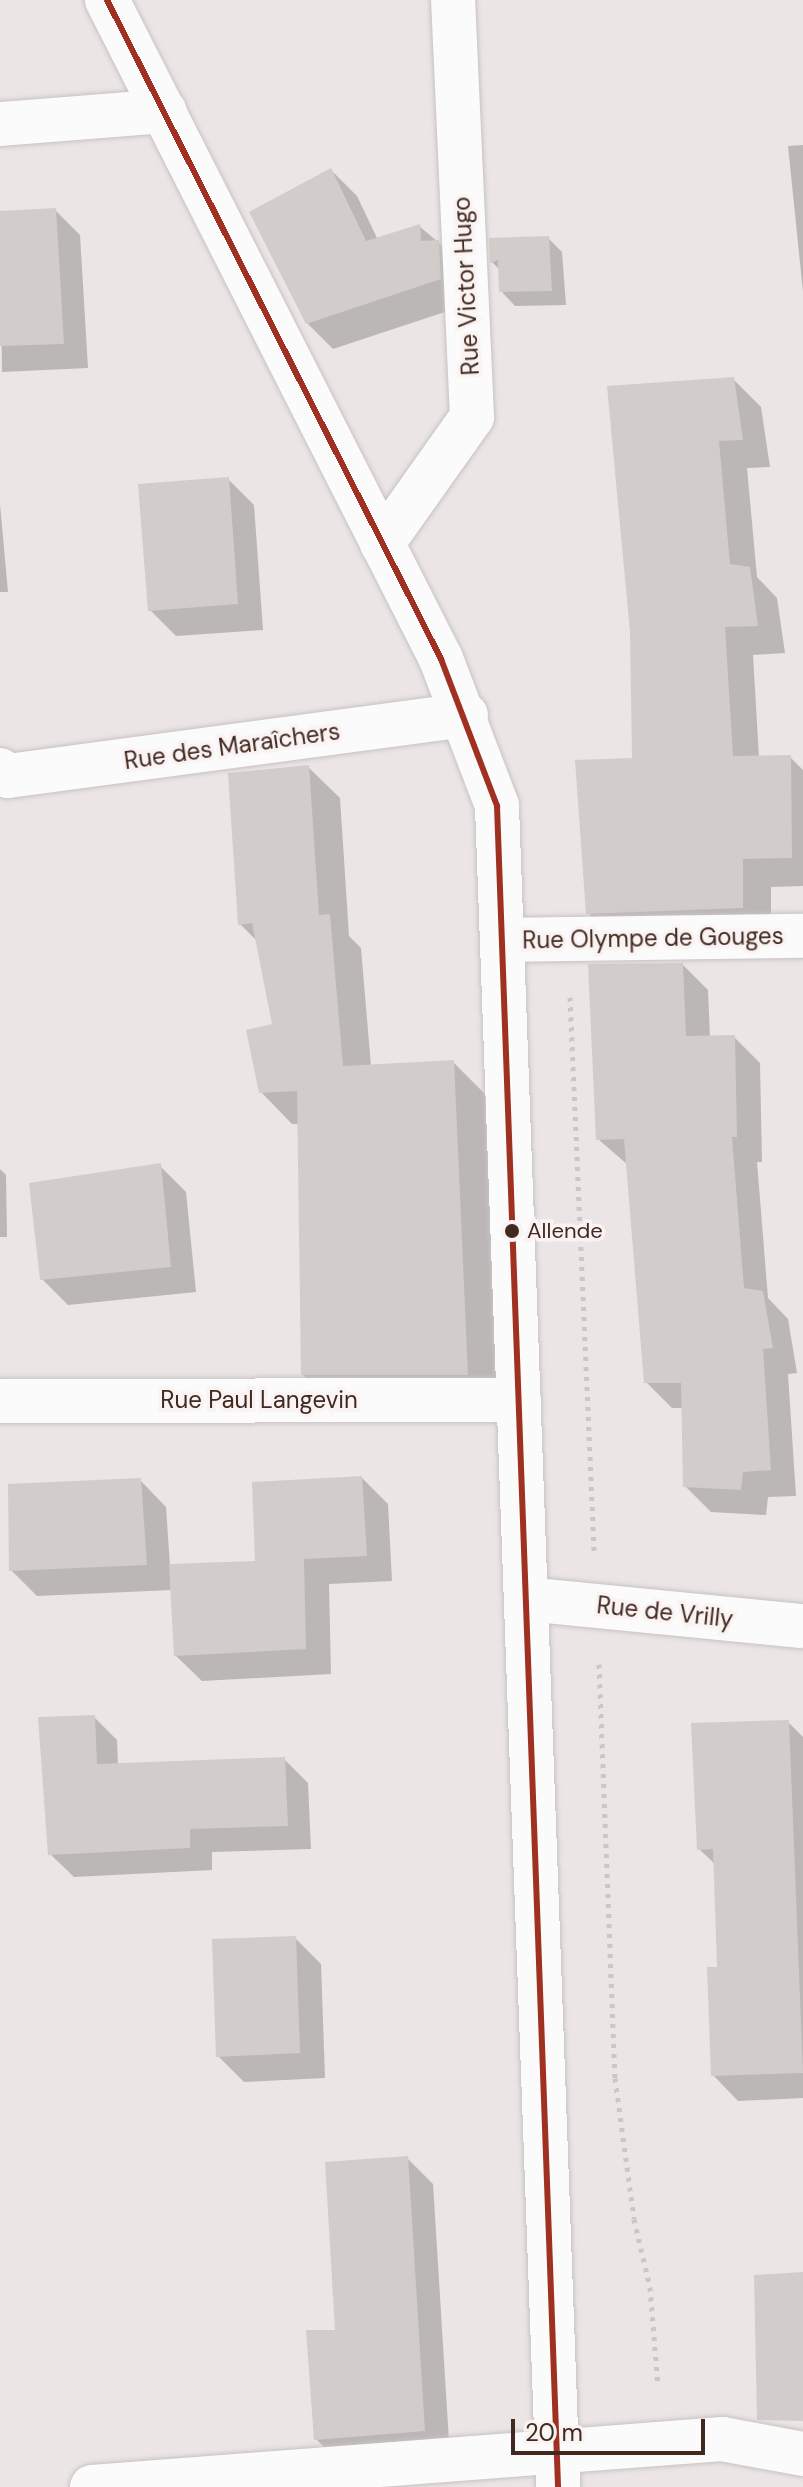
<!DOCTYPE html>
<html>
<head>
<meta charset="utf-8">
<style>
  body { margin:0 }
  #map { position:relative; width:803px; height:2487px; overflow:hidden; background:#ebe5e5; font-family:"DM Sans",sans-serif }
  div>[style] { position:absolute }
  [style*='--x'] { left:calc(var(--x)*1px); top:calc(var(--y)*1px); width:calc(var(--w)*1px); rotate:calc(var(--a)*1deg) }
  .shadow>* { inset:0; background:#0003 }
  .building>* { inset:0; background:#d2cccb }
  .path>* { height:5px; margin-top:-2.5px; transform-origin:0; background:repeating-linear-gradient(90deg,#cec6c4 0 4px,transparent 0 10px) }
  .roads { filter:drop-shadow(0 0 2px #c8c2c2) drop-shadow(0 0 2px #c8c2c2) }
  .minor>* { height:44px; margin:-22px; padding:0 22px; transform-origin:22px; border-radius:22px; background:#fcfbfb }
  .tertiary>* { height:44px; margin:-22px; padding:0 22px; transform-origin:22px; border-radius:22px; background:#fcfbfb }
  .bus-1>* { height:6px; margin:-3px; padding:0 3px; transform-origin:3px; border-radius:3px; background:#a03122 }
  .dots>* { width:22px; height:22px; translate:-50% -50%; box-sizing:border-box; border:4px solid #faf3f3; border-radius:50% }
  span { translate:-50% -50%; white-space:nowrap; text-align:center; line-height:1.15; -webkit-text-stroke:7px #faf3f3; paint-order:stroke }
  .bus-label { font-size:22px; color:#41291f }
  .left { translate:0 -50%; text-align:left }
  .street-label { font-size:24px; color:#41291f }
  .scale { position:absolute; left:511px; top:2419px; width:194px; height:36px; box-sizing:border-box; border:4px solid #41291f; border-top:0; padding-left:10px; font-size:24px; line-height:28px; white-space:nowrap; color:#41291f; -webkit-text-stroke:6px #faf3f3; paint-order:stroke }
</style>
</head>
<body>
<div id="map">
  <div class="shadow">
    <div style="clip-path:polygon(803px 145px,803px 292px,788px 146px)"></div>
    <div style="clip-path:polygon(331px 170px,357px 196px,378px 240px,419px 226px,438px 242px,464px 268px,466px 305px,333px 349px,307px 323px)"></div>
    <div style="clip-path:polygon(55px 210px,80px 235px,88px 368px,2px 372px,0 213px)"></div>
    <div style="clip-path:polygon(548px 238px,562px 252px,566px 305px,515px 306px,501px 291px,500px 270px,492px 262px)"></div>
    <div style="clip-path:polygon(733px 379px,761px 407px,770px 467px,747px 468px,757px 577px,777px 598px,785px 653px,753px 655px,759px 758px,790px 757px,803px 770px,803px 886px,771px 887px,771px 935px,615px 939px,586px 911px,634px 760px)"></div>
    <div style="clip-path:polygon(228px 479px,254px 505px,263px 630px,176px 636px,150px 610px)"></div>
    <div style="clip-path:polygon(0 504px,8px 592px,0 592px)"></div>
    <div style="clip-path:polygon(308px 767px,340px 798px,349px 936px,361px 948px,371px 1066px,453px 1062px,485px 1094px,499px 1406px,334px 1406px,303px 1375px,300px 1124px,292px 1124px,261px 1092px,275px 1025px,258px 942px,240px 924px)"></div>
    <div style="clip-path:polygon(683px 965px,708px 990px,710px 1038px,734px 1037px,760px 1063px,762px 1162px,757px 1162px,768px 1298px,788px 1319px,797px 1373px,788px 1374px,796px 1496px,768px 1497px,766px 1515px,711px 1512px,685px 1486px,683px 1408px,672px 1408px,646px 1382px,628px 1165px,598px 1139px)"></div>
    <div style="clip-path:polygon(160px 1166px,186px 1192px,196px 1292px,68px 1305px,42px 1279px)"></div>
    <div style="clip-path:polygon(0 1169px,6px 1175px,7px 1237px,0 1237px)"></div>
    <div style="clip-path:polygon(362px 1478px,388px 1504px,392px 1581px,329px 1584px,331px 1674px,202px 1681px,175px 1655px,172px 1590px,37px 1596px,11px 1570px,140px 1480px,166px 1507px,170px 1566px,257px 1563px)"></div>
    <div style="clip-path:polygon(94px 1717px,117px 1740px,118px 1766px,284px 1759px,308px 1783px,311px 1849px,212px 1852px,212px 1870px,74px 1877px,50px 1854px)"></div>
    <div style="clip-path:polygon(788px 1722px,803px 1737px,803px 2098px,738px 2101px,713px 2075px,719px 1969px,716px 1865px,699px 1849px)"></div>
    <div style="clip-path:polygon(295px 1938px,321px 1964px,325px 2078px,244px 2082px,218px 2056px)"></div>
    <div style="clip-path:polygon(407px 2158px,433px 2184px,450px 2457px,342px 2465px,316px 2439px,338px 2332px)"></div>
  </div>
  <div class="building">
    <div style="clip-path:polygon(331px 168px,366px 241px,420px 224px,421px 241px,439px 240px,441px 279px,306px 324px,249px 212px)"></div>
    <div style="clip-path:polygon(56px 208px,64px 344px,0 346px,0 211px)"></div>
    <div style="clip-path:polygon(549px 236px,552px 291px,499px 292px,498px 260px,490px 263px,489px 238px)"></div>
    <div style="clip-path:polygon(734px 377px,743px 440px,719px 441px,730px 564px,750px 567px,758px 626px,725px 627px,733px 756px,791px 755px,792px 858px,743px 859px,743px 908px,586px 914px,575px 760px,632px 758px,630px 632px,607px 386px)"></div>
    <div style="clip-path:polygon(229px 477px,238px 604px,148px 611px,138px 484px)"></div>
    <div style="clip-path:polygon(309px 765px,319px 915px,330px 914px,343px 1066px,454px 1060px,468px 1375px,301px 1375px,297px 1091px,259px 1093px,246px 1030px,272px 1024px,252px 923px,238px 925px,228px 773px)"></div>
    <div style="clip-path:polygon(683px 963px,686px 1036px,735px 1035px,737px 1137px,732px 1137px,744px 1288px,763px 1291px,773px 1348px,763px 1349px,771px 1470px,743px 1472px,741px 1490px,683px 1487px,681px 1383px,644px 1383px,624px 1139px,596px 1140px,588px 964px)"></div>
    <div style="clip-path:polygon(161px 1163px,171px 1267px,40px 1280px,29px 1183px)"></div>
    <div style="clip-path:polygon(362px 1476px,367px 1556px,304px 1559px,306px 1649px,174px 1656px,169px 1564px,255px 1561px,252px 1482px)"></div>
    <div style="clip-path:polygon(141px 1478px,147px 1565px,9px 1571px,8px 1484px)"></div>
    <div style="clip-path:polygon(95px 1715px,97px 1764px,285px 1757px,288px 1826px,190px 1829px,190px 1848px,48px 1855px,38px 1717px)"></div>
    <div style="clip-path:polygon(789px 1720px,803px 2073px,711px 2076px,707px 1967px,717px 1967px,713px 1849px,697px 1850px,691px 1723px)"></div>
    <div style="clip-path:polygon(296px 1936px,300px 2053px,216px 2057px,212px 1939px)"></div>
    <div style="clip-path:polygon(408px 2156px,425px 2431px,314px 2440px,306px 2330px,335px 2330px,325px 2162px)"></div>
    <div style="clip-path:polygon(803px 2272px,803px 2421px,757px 2420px,754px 2275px)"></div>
  </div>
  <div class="path">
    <div style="--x:570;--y:997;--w:554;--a:87.51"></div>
    <div style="--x:599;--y:1664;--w:414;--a:87.8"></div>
    <div style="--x:615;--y:2078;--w:142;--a:82.3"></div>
    <div style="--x:634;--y:2219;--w:70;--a:76.8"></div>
    <div style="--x:650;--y:2287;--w:99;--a:85.4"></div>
  </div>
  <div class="roads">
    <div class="minor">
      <div style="--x:107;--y:0;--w:739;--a:63.12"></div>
      <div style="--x:441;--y:659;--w:157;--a:69.1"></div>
      <div style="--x:0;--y:124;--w:165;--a:-4.5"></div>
      <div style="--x:0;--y:770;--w:10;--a:37"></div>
      <div style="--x:8;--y:776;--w:462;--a:-7.6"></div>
      <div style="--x:502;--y:940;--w:301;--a:-0.8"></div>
      <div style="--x:0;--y:1401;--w:519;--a:-0.11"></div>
      <div style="--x:526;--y:1599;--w:278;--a:5.6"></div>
      <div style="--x:92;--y:2487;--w:632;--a:-4.36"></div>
      <div style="--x:722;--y:2439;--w:82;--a:10.5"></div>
    </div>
    <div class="tertiary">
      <div style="--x:382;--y:544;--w:156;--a:-54.7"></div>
      <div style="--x:472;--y:417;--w:417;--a:-92.6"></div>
      <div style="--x:497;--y:806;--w:1682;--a:87.92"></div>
    </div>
  </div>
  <div class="bus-1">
    <div style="--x:107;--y:0;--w:739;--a:63.12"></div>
    <div style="--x:441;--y:659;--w:157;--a:69.1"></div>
    <div style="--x:497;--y:806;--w:1682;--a:87.92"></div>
  </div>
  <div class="dots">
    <div style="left:512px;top:1231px;background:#41291f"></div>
  </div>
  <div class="bus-label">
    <span class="left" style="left:527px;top:1231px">Allende</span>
  </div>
  <div class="street-label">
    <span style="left:466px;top:286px;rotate:-93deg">Rue Victor Hugo</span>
    <span style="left:232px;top:746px;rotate:-8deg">Rue des Maraîchers</span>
    <span style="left:653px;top:938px;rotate:-1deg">Rue Olympe de Gouges</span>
    <span style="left:259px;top:1400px">Rue Paul Langevin</span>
    <span style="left:665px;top:1612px;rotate:6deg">Rue de Vrilly</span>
  </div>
  <div class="scale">20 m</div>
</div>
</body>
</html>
